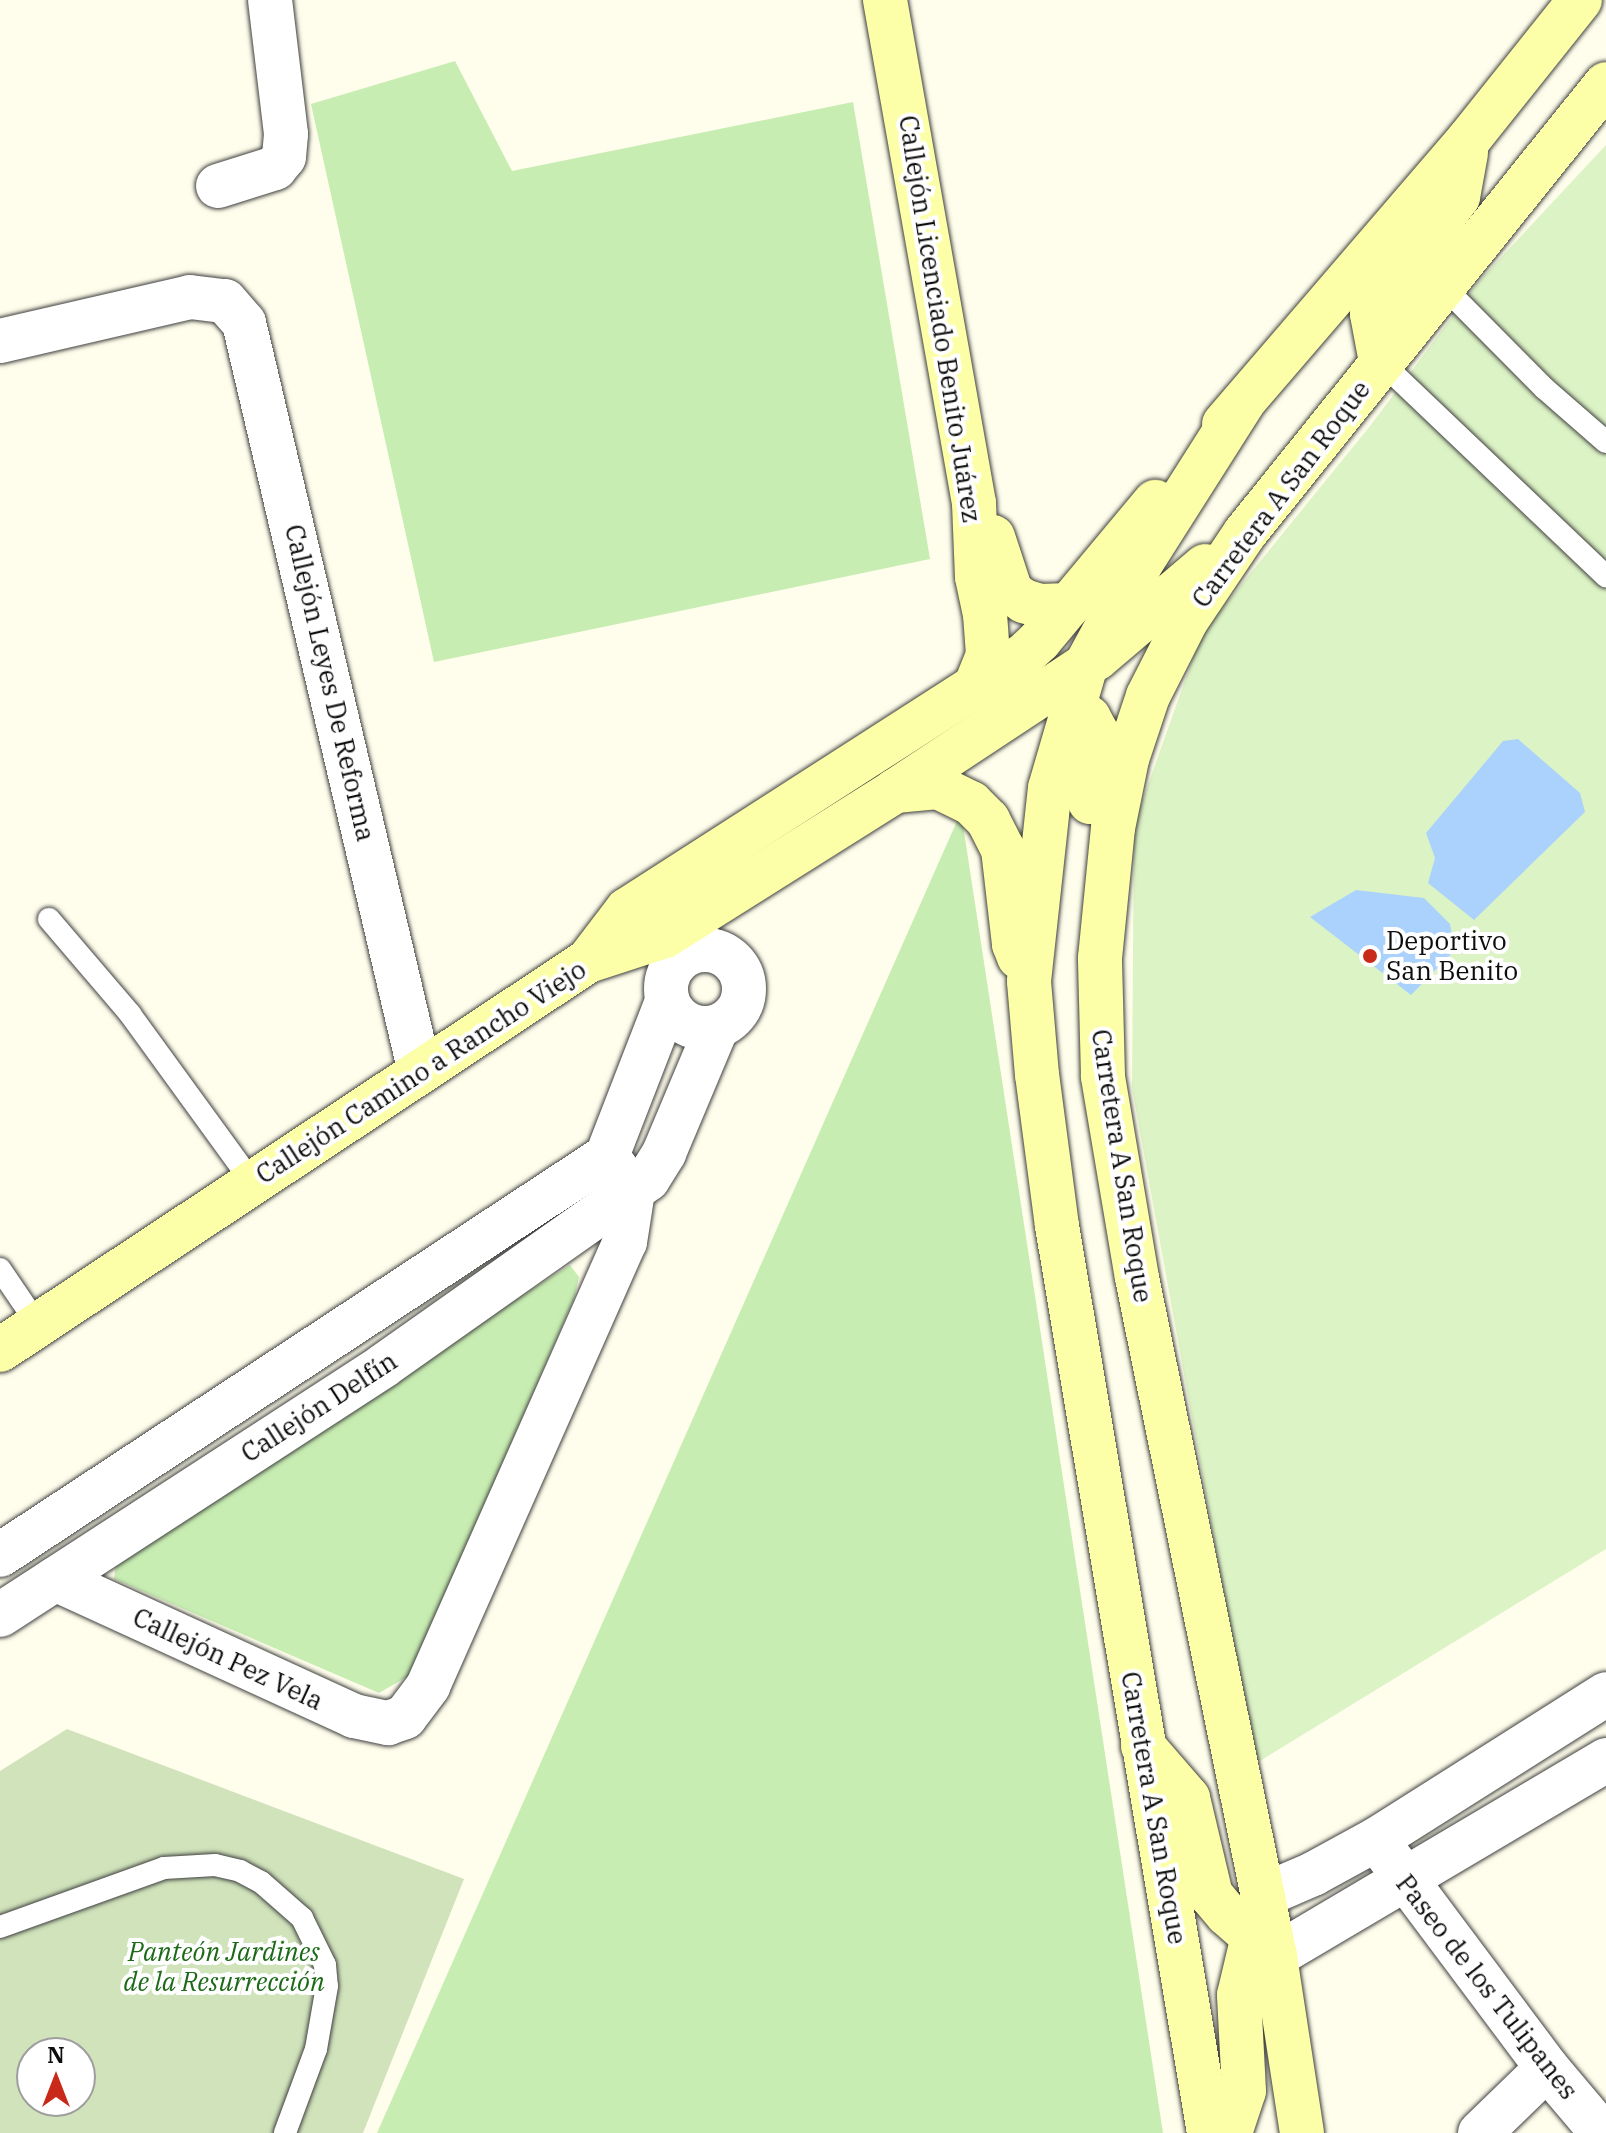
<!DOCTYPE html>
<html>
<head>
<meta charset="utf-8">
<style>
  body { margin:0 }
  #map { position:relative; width:1606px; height:2133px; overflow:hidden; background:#fffeec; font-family:"IBM Plex Serif",serif }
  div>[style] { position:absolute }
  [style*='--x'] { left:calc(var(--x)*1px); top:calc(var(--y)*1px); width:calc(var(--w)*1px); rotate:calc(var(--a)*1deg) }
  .green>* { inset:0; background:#c8edb2 }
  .cemetery>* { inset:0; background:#d0e3bb }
  .pitch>* { inset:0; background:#dcf3c5 }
  .water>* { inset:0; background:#abd2fc }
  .roads { filter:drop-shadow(0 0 2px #404040) drop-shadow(0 0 2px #404040) }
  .lane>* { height:22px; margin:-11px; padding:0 11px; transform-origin:11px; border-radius:11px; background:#fff }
  .street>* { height:44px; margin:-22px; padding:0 22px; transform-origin:22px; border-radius:22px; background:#fff }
  .street>.ring { margin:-22px; padding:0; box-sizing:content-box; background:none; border:44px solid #fff; border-radius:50% }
  .secondary>* { height:44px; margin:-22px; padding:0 22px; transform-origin:22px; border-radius:22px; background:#fcffa7 }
  .dots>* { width:22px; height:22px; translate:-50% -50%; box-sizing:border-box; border:4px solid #fff; border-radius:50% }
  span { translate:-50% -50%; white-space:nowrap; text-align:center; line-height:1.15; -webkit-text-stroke:8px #fff; paint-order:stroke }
  .street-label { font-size:26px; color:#0d0d0d }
  .poi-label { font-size:26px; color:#0d0d0d }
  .left { translate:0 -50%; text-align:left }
  .park-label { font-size:26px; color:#1c6a17; font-style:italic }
  .north { position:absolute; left:16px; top:2037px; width:80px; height:80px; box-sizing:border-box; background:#fff; border:2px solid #9e9e9e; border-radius:50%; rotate:0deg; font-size:22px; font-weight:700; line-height:32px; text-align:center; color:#0d0d0d }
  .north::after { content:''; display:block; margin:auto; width:28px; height:36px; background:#c92918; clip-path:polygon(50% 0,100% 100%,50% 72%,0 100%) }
</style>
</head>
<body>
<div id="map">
  <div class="green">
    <div style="clip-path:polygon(455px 61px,512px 171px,853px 102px,930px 559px,434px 662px,311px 104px)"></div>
    <div style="clip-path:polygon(961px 812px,1163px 2133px,377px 2133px)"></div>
    <div style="clip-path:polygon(570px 1265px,579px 1277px,574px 1299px,410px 1675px,379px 1693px,114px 1579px,117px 1557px,125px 1548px)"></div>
  </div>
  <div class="cemetery">
    <div style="clip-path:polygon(evenodd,67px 1729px,464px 1879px,363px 2133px,0 2133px,0 1771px,67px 1729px,32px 2053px,80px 2053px,80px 2101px,32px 2101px,32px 2053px)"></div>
  </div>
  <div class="pitch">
    <div style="clip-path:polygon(1606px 145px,1606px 1549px,1255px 1764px,1132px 1088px,1134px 824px,1202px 633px,1370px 426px,1479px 281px)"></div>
  </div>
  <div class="water">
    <div style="clip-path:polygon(1518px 739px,1580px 793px,1585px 812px,1474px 920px,1428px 883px,1435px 858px,1426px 833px,1503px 741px)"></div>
    <div style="clip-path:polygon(1356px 890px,1424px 898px,1450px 924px,1455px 950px,1411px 995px,1310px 917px)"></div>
  </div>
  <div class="roads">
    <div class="lane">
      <div style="--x:1441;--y:284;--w:146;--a:45.3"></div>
      <div style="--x:1544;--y:388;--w:82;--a:41.1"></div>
      <div style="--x:1381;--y:362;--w:311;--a:43.6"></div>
      <div style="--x:49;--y:919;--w:125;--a:49.5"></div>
      <div style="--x:130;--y:1014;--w:209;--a:54"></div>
      <div style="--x:0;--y:1269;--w:68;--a:55.8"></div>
      <div style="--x:0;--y:1927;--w:174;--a:-19.8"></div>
      <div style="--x:164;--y:1868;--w:51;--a:-3.4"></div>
      <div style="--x:215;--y:1865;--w:26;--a:13"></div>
      <div style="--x:240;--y:1871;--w:24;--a:28"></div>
      <div style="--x:261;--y:1882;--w:55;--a:41.3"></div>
      <div style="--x:302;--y:1918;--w:52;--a:63.9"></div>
      <div style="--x:325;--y:1965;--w:21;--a:85"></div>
      <div style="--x:327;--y:1986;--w:64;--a:99.9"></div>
      <div style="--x:316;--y:2049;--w:90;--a:110.3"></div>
    </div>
    <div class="street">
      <div style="--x:218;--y:186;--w:60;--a:-17.5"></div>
      <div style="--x:275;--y:168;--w:14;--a:-51"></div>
      <div style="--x:284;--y:157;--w:23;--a:-85"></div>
      <div style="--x:286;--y:134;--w:135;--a:-96.8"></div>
      <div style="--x:0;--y:341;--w:195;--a:-13"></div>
      <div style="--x:190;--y:297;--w:35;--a:7"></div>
      <div style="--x:225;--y:301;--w:29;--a:49"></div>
      <div style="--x:244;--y:323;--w:769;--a:76.78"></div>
      <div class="ring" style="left:666px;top:950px;width:34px;height:34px"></div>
      <div style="--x:607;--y:1156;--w:166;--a:-68.8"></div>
      <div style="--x:0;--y:1555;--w:726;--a:-33.32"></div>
      <div style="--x:55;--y:1579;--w:329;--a:24.6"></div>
      <div style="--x:354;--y:1716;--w:35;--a:12"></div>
      <div style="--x:388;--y:1723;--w:18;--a:-19"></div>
      <div style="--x:405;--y:1717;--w:39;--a:-53"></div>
      <div style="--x:428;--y:1686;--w:486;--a:-66.1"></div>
      <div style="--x:625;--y:1242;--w:52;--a:-81.1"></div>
      <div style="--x:633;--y:1191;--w:44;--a:-126.6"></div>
      <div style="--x:0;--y:1615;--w:457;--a:-33"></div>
      <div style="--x:383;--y:1366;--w:324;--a:-35.2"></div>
      <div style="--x:648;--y:1179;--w:31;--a:-58"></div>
      <div style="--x:664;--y:1153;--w:137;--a:-67.2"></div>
      <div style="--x:1387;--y:1854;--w:267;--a:53.2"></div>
      <div style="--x:1547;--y:2068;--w:85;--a:49.8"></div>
      <div style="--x:1262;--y:1896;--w:56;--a:-23.3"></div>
      <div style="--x:1313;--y:1874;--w:73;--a:-28.7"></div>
      <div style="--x:1377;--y:1839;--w:271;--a:-32.3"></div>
      <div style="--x:1275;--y:1956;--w:385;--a:-30.6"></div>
      <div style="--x:1480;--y:2133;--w:93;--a:-44.1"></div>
    </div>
    <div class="secondary">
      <div style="--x:885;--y:0;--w:511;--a:79.97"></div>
      <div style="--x:974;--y:503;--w:74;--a:87.7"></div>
      <div style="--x:977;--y:577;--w:38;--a:78"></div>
      <div style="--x:985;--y:614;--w:41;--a:85.8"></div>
      <div style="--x:988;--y:655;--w:32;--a:112"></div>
      <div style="--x:1381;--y:362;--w:49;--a:-100.6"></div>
      <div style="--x:1372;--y:314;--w:145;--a:-53.7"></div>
      <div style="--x:1458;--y:197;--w:45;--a:-79.7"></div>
      <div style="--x:1224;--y:424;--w:376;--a:-49.3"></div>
      <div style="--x:1469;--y:139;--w:178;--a:-51.4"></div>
      <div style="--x:993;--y:537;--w:58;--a:71.9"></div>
      <div style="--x:1011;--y:592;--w:16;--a:35"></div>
      <div style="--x:1024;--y:601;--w:17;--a:17"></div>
      <div style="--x:1040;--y:606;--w:29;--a:-2"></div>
      <div style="--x:1055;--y:691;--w:43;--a:38.5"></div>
      <div style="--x:1089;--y:718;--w:17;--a:62"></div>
      <div style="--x:1097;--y:733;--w:15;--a:79"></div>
      <div style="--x:1100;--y:748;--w:55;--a:100.5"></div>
      <div style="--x:895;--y:791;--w:43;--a:-5.3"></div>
      <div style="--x:938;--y:787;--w:37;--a:26"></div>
      <div style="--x:971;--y:803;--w:24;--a:45"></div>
      <div style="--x:988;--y:820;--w:33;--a:63"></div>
      <div style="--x:1003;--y:849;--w:96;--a:83.4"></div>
      <div style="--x:1014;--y:944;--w:14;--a:69"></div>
      <div style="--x:588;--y:961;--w:64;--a:-52.6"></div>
      <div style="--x:627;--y:910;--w:470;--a:-32.7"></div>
      <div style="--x:1023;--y:656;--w:23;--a:-43"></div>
      <div style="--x:1040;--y:640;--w:180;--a:-50.2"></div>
      <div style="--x:0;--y:1350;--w:705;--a:-33.49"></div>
      <div style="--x:588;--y:961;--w:81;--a:-18"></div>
      <div style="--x:665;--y:936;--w:272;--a:-32.2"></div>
      <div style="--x:895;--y:791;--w:242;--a:-33.4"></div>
      <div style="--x:1097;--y:658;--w:142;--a:-40.4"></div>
      <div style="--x:1143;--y:1746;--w:69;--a:49.1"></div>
      <div style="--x:1188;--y:1798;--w:100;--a:76.7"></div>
      <div style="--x:1211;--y:1895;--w:25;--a:50"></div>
      <div style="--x:1227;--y:1914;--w:64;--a:41.2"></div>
      <div style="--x:1209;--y:2133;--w:920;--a:-99.51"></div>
      <div style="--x:1057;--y:1226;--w:152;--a:-97.5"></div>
      <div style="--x:1037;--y:1075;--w:94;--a:-94.9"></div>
      <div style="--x:1029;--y:981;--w:194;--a:-83.8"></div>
      <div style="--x:1050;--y:788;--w:128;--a:-73.7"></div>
      <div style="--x:1086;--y:665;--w:114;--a:-61.6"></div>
      <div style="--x:1140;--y:565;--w:192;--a:-57.6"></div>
      <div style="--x:1230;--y:2133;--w:44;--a:-71.6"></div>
      <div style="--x:1244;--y:2091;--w:96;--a:-93"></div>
      <div style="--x:1239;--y:1995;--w:86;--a:-76.6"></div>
      <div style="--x:1302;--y:2133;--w:179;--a:-98.7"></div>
      <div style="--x:1275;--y:1956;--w:692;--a:-101.5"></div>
      <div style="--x:1137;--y:1278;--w:205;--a:-99.6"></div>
      <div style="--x:1103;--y:1076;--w:118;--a:-91.5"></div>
      <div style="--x:1100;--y:958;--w:131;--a:-84.3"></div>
      <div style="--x:1113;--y:828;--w:70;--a:-78.5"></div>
      <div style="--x:1127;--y:759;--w:66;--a:-71.6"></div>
      <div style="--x:1148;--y:696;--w:84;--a:-63.1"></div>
      <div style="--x:1186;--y:621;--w:106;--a:-56.2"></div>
      <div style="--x:1245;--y:533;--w:576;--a:-51.2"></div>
    </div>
  </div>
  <div class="dots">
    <div style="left:1370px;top:956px;background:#c92918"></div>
  </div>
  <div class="street-label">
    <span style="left:940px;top:319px;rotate:81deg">Callejón Licenciado Benito Juárez</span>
    <span style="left:1281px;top:494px;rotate:-53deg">Carretera A San Roque</span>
    <span style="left:330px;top:683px;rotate:77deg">Callejón Leyes De Reforma</span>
    <span style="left:421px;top:1072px;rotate:-33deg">Callejón Camino a Rancho Viejo</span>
    <span style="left:1122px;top:1166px;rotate:81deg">Carretera A San Roque</span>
    <span style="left:319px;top:1407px;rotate:-33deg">Callejón Delfín</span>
    <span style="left:228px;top:1659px;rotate:25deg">Callejón Pez Vela</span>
    <span style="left:1154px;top:1808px;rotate:80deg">Carretera A San Roque</span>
    <span style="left:1487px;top:1987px;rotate:52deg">Paseo de los Tulipanes</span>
  </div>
  <div class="poi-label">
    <span class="left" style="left:1386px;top:956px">Deportivo<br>San Benito</span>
  </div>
  <div class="park-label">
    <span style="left:224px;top:1967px">Panteón Jardines<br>de la Resurrección</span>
  </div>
  <div class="north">N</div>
</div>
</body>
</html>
